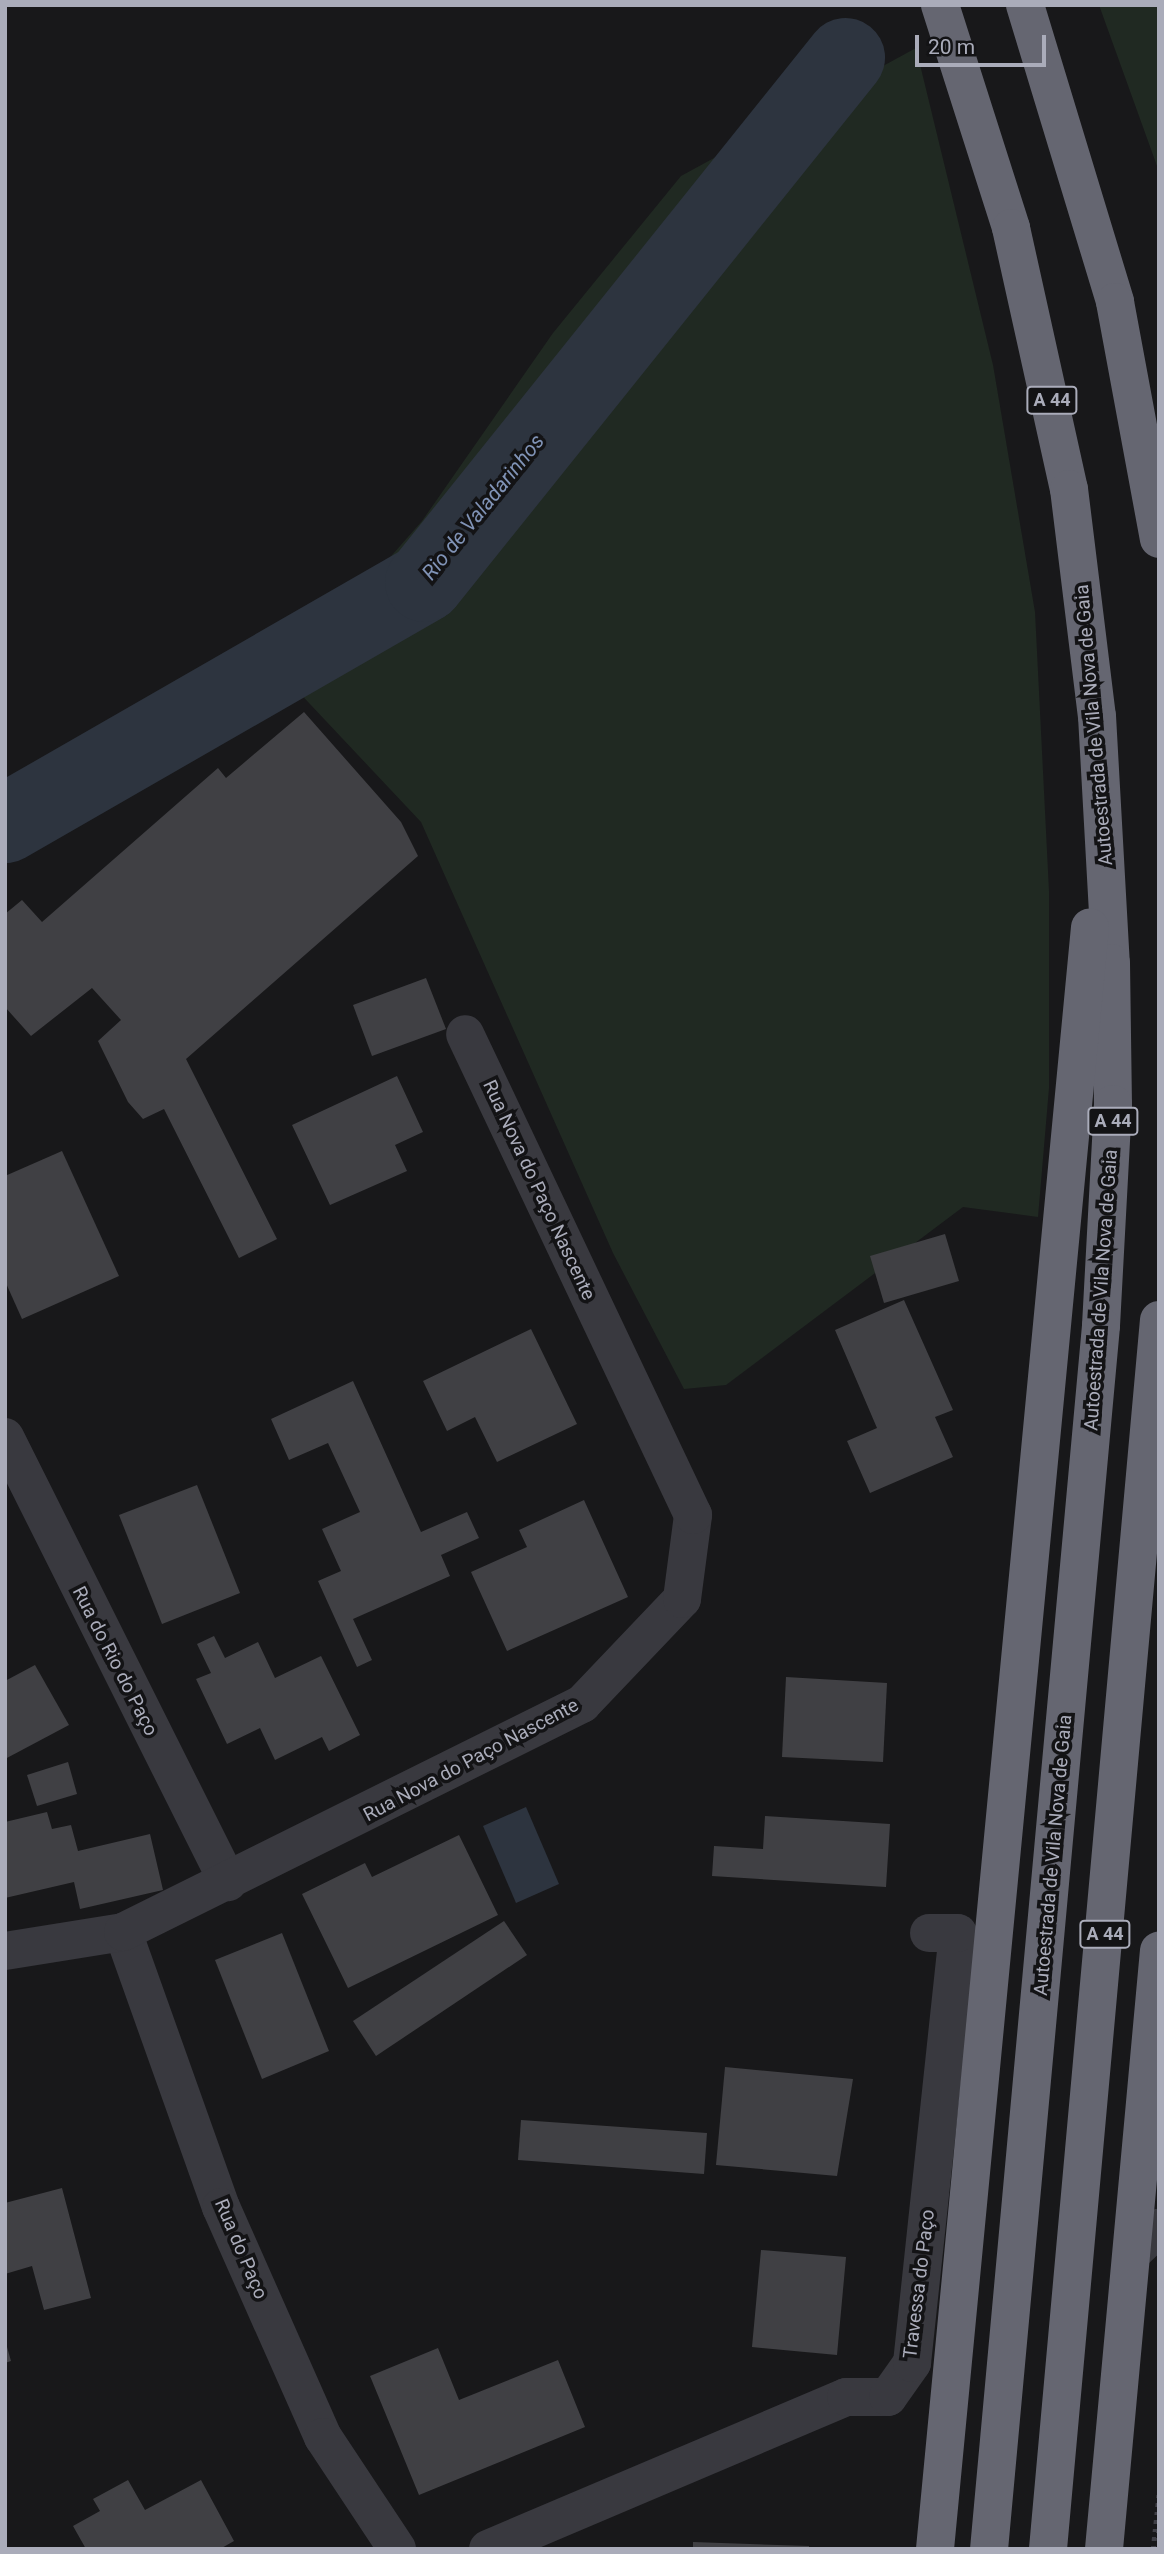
<!DOCTYPE html>
<html>
<head>
<meta charset="utf-8">
<style>
  body { margin:0 }
  #map { position:relative; width:1164px; height:2554px; overflow:hidden; background:#18181a; font-family:Roboto,sans-serif }
  div>[style] { position:absolute }
  [style*='--x'] { left:calc(var(--x)*1px); top:calc(var(--y)*1px); width:calc(var(--w)*1px); rotate:calc(var(--a)*1deg) }
  .green>* { inset:0; background:#202922 }
  .water>* { inset:0; background:#2d343f }
  .river>* { height:79px; margin:-39.5px; padding:0 39.5px; transform-origin:39.5px; border-radius:39.5px; background:#2d343f }
  .building>* { inset:0; background:#404044 }
  .path>* { height:4.5px; margin-top:-2.25px; transform-origin:0; background:repeating-linear-gradient(90deg,#3f3f46 0 3.5px,transparent 0 8.5px) }
  .minor>* { height:38px; margin:-19px; padding:0 19px; transform-origin:19px; border-radius:19px; background:#39393f }
  .highway>* { height:38px; margin:-19px; padding:0 19px; transform-origin:19px; border-radius:19px; background:#656671 }
  span { translate:-50% -50%; white-space:nowrap; text-align:center; line-height:1.15; -webkit-text-stroke:7px #131315; paint-order:stroke }
  .shield-label span { padding:2px 5px; background:#131315; border:2px solid; border-radius:5px; -webkit-text-stroke-width:0 }
  .shield-label { font-size:18px; color:#aaacba; font-weight:700 }
  .street-label { font-size:19px; color:#aaacba }
  .water-label { font-size:21px; color:#8093b6; font-style:italic }
  .frame { position:absolute; inset:0; border:7px solid #aaacba; pointer-events:none }
  .scale { position:absolute; left:915px; top:35px; width:131px; height:32px; box-sizing:border-box; border:4px solid #aaacba; border-top:0; padding-left:9px; font-size:21px; line-height:24px; white-space:nowrap; color:#aaacba; -webkit-text-stroke:5px #131315; paint-order:stroke }
</style>
</head>
<body>
<div id="map">
  <div class="green">
    <div style="clip-path:polygon(1099px 5px,1159px 5px,1159px 174px,1157px 166px)"></div>
    <div style="clip-path:polygon(916px 48px,993px 365px,1035px 612px,1049px 891px,1049px 1088px,1038px 1217px,963px 1207px,726px 1385px,684px 1389px,613px 1253px,421px 822px,293px 686px,349px 604px,422px 521px,553px 333px,681px 176px)"></div>
  </div>
  <div class="water">
    <div style="clip-path:polygon(526px 1807px,559px 1884px,516px 1903px,483px 1826px)"></div>
  </div>
  <div class="river">
    <div style="--x:5;--y:823;--w:483;--a:-29.9"></div>
    <div style="--x:424;--y:582;--w:673;--a:-51.27"></div>
  </div>
  <div class="building">
    <div style="clip-path:polygon(304px 712px,401px 822px,418px 856px,186px 1059px,277px 1239px,239px 1258px,164px 1109px,143px 1119px,128px 1102px,98px 1041px,121px 1020px,92px 988px,31px 1036px,5px 1007px,5px 914px,22px 900px,42px 922px,218px 768px,226px 778px)"></div>
    <div style="clip-path:polygon(426px 978px,446px 1029px,372px 1056px,353px 1005px)"></div>
    <div style="clip-path:polygon(397px 1076px,423px 1132px,395px 1145px,407px 1171px,330px 1205px,292px 1125px)"></div>
    <div style="clip-path:polygon(62px 1151px,119px 1276px,22px 1319px,5px 1281px,5px 1176px)"></div>
    <div style="clip-path:polygon(945px 1234px,959px 1281px,884px 1303px,870px 1256px)"></div>
    <div style="clip-path:polygon(904px 1300px,953px 1410px,935px 1417px,953px 1457px,870px 1493px,847px 1441px,877px 1428px,835px 1330px)"></div>
    <div style="clip-path:polygon(531px 1329px,577px 1424px,497px 1462px,475px 1417px,447px 1431px,423px 1381px)"></div>
    <div style="clip-path:polygon(353px 1381px,421px 1532px,467px 1512px,479px 1538px,441px 1555px,450px 1576px,353px 1619px,372px 1660px,357px 1667px,318px 1581px,341px 1571px,322px 1529px,360px 1512px,328px 1443px,289px 1460px,271px 1419px)"></div>
    <div style="clip-path:polygon(197px 1485px,240px 1593px,162px 1624px,119px 1515px)"></div>
    <div style="clip-path:polygon(584px 1500px,628px 1597px,507px 1651px,471px 1572px,527px 1547px,519px 1530px)"></div>
    <div style="clip-path:polygon(214px 1636px,225px 1658px,258px 1642px,275px 1678px,321px 1656px,360px 1735px,329px 1751px,322px 1737px,275px 1760px,260px 1728px,227px 1744px,196px 1679px,211px 1673px,197px 1644px)"></div>
    <div style="clip-path:polygon(35px 1665px,69px 1725px,5px 1759px,5px 1681px)"></div>
    <div style="clip-path:polygon(786px 1677px,887px 1683px,883px 1762px,782px 1757px)"></div>
    <div style="clip-path:polygon(68px 1762px,77px 1794px,37px 1806px,27px 1775px)"></div>
    <div style="clip-path:polygon(47px 1812px,52px 1829px,71px 1825px,78px 1851px,150px 1834px,163px 1890px,80px 1909px,74px 1882px,5px 1898px,5px 1822px)"></div>
    <div style="clip-path:polygon(765px 1816px,890px 1824px,886px 1887px,712px 1876px,714px 1846px,763px 1849px)"></div>
    <div style="clip-path:polygon(459px 1835px,498px 1915px,348px 1988px,302px 1894px,365px 1863px,372px 1877px)"></div>
    <div style="clip-path:polygon(504px 1921px,527px 1955px,376px 2056px,353px 2021px)"></div>
    <div style="clip-path:polygon(282px 1933px,329px 2051px,262px 2079px,215px 1960px)"></div>
    <div style="clip-path:polygon(725px 2067px,853px 2079px,837px 2176px,716px 2165px)"></div>
    <div style="clip-path:polygon(521px 2120px,707px 2133px,704px 2174px,518px 2160px)"></div>
    <div style="clip-path:polygon(62px 2188px,91px 2298px,44px 2310px,32px 2266px,5px 2274px,5px 2203px)"></div>
    <div style="clip-path:polygon(761px 2250px,846px 2257px,837px 2355px,752px 2347px)"></div>
    <div style="clip-path:polygon(5px 2340px,11px 2361px,5px 2363px)"></div>
    <div style="clip-path:polygon(438px 2348px,459px 2400px,558px 2360px,585px 2427px,419px 2495px,370px 2376px)"></div>
    <div style="clip-path:polygon(128px 2480px,145px 2510px,201px 2480px,234px 2541px,220px 2549px,86px 2549px,73px 2526px,100px 2511px,93px 2499px)"></div>
    <div style="clip-path:polygon(693px 2542px,809px 2546px,809px 2549px,693px 2549px)"></div>
  </div>
  <div class="path">
    <div style="--x:1153;--y:2549;--w:56;--a:-83.9"></div>
  </div>
  <div class="minor">
    <div style="--x:5;--y:1437;--w:498;--a:63.4"></div>
    <div style="--x:123;--y:1932;--w:292;--a:70.4"></div>
    <div style="--x:221;--y:2207;--w:252;--a:66.1"></div>
    <div style="--x:323;--y:2437;--w:134;--a:56.5"></div>
    <div style="--x:5;--y:1951;--w:120;--a:-9.1"></div>
    <div style="--x:123;--y:1932;--w:513;--a:-26.42"></div>
    <div style="--x:582;--y:1704;--w:145;--a:-46.4"></div>
    <div style="--x:682;--y:1599;--w:85;--a:-82.5"></div>
    <div style="--x:693;--y:1515;--w:532;--a:-115.36"></div>
    <div style="--x:1134;--y:2251;--w:34;--a:-43"></div>
    <div style="--x:488;--y:2549;--w:389;--a:-23"></div>
    <div style="--x:846;--y:2397;--w:42;--a:0"></div>
    <div style="--x:888;--y:2397;--w:42;--a:-54.8"></div>
    <div style="--x:912;--y:2363;--w:432;--a:-83.9"></div>
    <div style="--x:958;--y:1933;--w:29;--a:180"></div>
  </div>
  <div class="highway">
    <div style="--x:940;--y:5;--w:234;--a:72.3"></div>
    <div style="--x:1011;--y:228;--w:267;--a:77.5"></div>
    <div style="--x:1069;--y:489;--w:229;--a:83"></div>
    <div style="--x:1097;--y:716;--w:247;--a:86.8"></div>
    <div style="--x:1111;--y:963;--w:141;--a:89.2"></div>
    <div style="--x:1113;--y:1104;--w:222;--a:93.1"></div>
    <div style="--x:1101;--y:1326;--w:1228;--a:95.23"></div>
    <div style="--x:1025;--y:5;--w:310;--a:73.1"></div>
    <div style="--x:1115;--y:302;--w:241;--a:79.5"></div>
    <div style="--x:935;--y:2549;--w:1629;--a:-84.54"></div>
    <div style="--x:1048;--y:2549;--w:1234;--a:-84.84"></div>
    <div style="--x:1104;--y:2549;--w:601;--a:-84.75"></div>
  </div>
  <div class="shield-label">
    <span style="left:1052px;top:400px">A 44</span>
    <span style="left:1113px;top:1121px">A 44</span>
    <span style="left:1105px;top:1934px">A 44</span>
  </div>
  <div class="street-label">
    <span style="left:1094px;top:725px;rotate:-95deg">Autoestrada de Vila Nova de Gaia</span>
    <span style="left:539px;top:1190px;rotate:65deg">Rua Nova do Paço Nascente</span>
    <span style="left:1101px;top:1290px;rotate:-86deg">Autoestrada de Vila Nova de Gaia</span>
    <span style="left:115px;top:1661px;rotate:63deg">Rua do Rio do Paço</span>
    <span style="left:471px;top:1760px;rotate:-28deg">Rua Nova do Paço Nascente</span>
    <span style="left:1053px;top:1855px;rotate:-85deg">Autoestrada de Vila Nova de Gaia</span>
    <span style="left:241px;top:2249px;rotate:67deg">Rua do Paço</span>
    <span style="left:919px;top:2284px;rotate:-83deg">Travessa do Paço</span>
  </div>
  <div class="water-label">
    <span style="left:483px;top:507px;rotate:-51deg">Rio de Valadarinhos</span>
  </div>
  <div class="frame"></div>
  <div class="scale">20 m</div>
</div>
</body>
</html>
